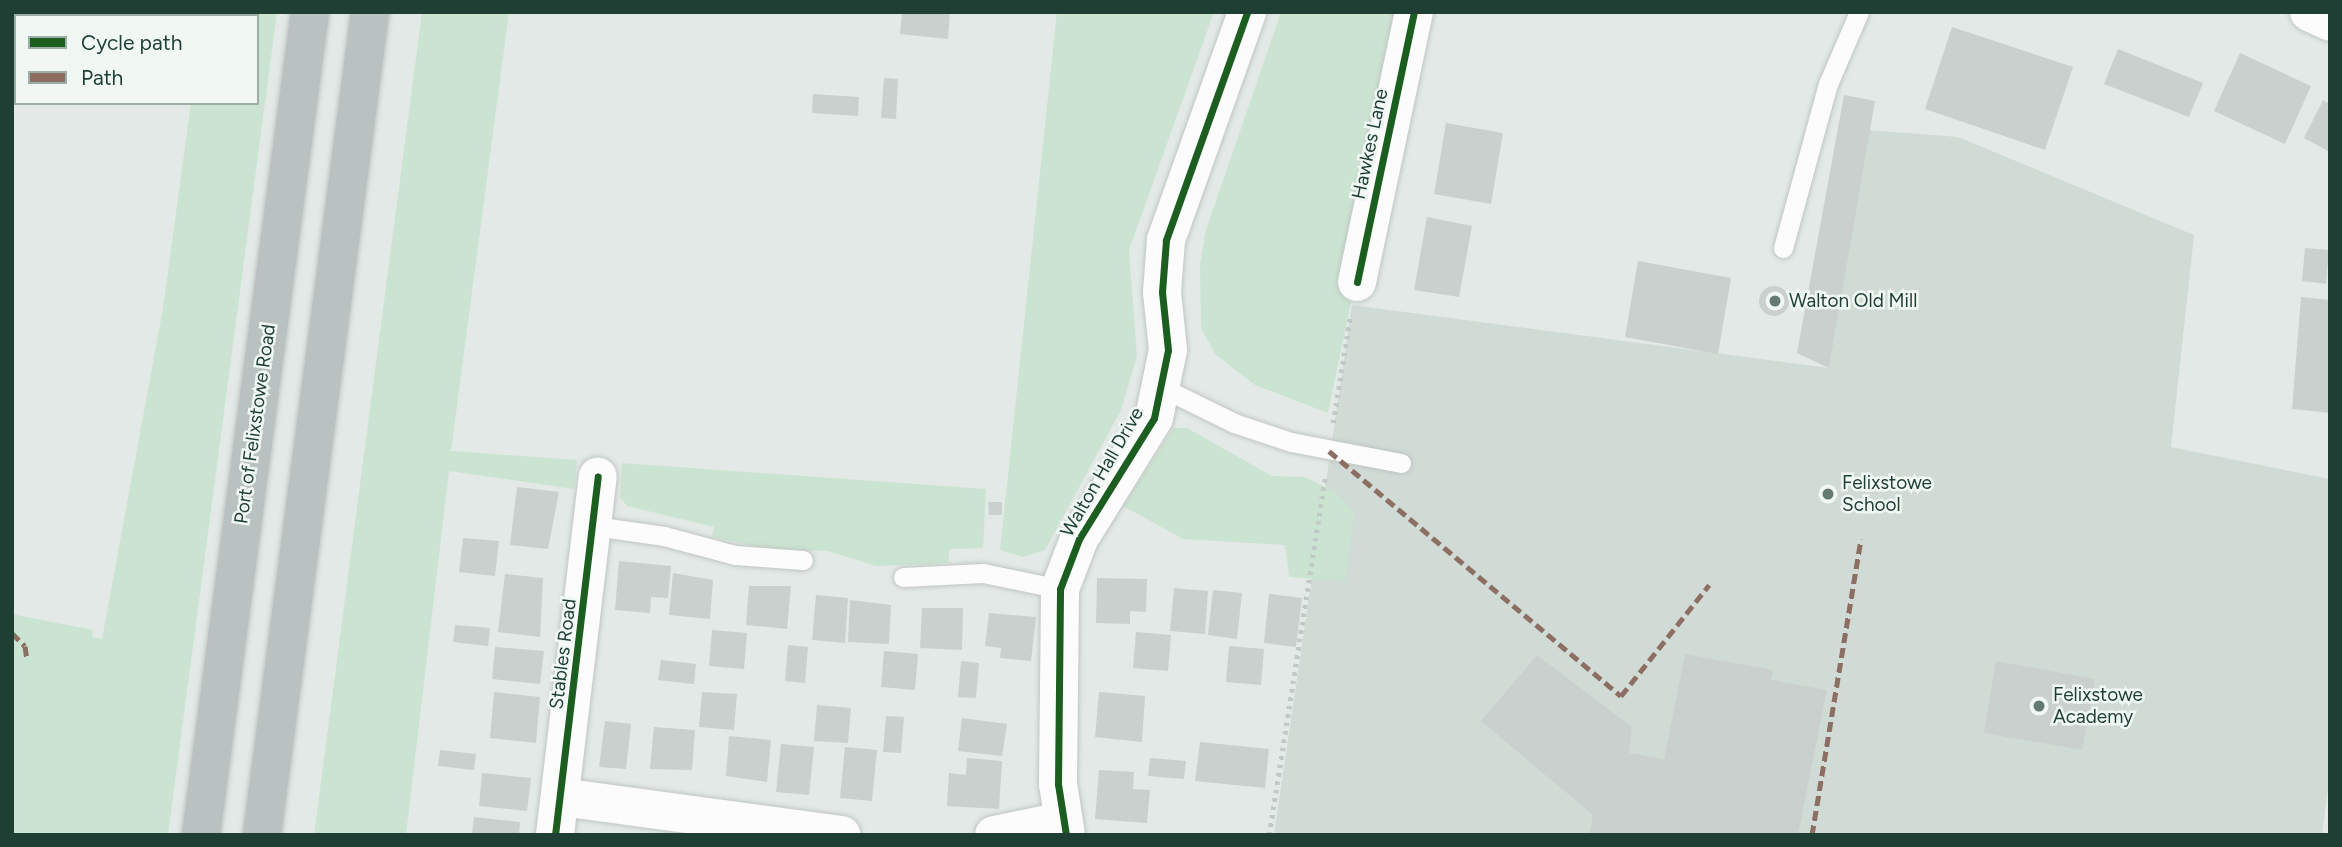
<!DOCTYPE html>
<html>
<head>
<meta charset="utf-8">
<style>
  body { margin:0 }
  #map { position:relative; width:2342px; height:847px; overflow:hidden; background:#e3e9e6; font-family:Figtree,sans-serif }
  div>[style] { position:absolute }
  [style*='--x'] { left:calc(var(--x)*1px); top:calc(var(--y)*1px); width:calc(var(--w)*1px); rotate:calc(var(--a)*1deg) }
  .built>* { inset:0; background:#d0dbd6 }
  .green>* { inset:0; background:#cbe4d1 }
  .building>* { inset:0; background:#cad0cd }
  .round { border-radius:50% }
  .path>* { height:4.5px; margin-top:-2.25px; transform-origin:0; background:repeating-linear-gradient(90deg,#c0c9c5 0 3.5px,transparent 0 8.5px) }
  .roads { filter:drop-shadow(0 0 2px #c0c6c3) drop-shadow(0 0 2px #c0c6c3) }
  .lane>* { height:19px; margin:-9.5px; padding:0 9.5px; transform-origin:9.5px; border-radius:9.5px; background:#fbfcfb }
  .street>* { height:38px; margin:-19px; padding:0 19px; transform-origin:19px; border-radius:19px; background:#fbfcfb }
  .secondary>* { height:38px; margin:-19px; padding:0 19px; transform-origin:19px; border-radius:19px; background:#fbfcfb }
  .highway>* { height:38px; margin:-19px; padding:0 19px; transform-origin:19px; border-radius:19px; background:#b9c2c0 }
  .quiet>* { height:5px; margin-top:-2.5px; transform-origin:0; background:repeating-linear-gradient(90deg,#8d6e63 0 10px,transparent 0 15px) }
  .cycleway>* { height:7px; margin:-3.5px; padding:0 3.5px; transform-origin:3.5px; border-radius:3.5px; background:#1b5e20 }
  .dots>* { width:19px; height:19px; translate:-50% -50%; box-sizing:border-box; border:4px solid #f1f8f4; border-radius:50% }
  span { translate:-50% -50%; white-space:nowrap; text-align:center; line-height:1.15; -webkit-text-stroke:5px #f1f8f4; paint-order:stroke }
  .street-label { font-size:19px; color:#1f3e34 }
  .poi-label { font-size:19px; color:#1f3e34 }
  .left { translate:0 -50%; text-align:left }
  .frame { position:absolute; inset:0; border:14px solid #1f3e34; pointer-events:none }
  .legend { position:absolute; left:14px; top:14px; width:245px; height:91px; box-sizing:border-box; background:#f1f8f4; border:2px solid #9daea7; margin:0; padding:9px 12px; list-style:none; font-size:21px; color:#1f3e34 }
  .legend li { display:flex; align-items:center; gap:14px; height:35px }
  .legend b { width:35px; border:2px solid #9daea7 }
</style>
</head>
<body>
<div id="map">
  <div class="built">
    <div style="clip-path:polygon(1869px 130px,1958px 137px,2194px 235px,2171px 447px,2330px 479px,2330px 773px,2322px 835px,1274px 835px,1352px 305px,1829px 368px)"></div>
  </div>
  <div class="green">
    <div style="clip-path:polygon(203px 12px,277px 12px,168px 835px,12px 835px,12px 614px,93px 630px,92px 637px,102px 639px,163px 308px,191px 103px,257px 103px,257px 16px,203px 16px)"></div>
    <div style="clip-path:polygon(422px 12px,509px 12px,451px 451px,577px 460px,574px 489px,449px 471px,406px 835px,314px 835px)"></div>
    <div style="clip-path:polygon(1057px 12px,1214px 12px,1129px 250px,1137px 356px,1121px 410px,1045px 550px,1023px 557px,1000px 550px)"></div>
    <div style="clip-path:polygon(1281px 12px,1411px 12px,1328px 413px,1255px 385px,1215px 354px,1201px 328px,1200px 264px,1206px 230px)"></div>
    <div style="clip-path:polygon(1174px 428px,1187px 428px,1272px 476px,1305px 477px,1337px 493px,1354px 513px,1345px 581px,1289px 577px,1285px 545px,1183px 539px,1123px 506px)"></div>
    <div style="clip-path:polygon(622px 463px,986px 489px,983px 548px,950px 549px,948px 563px,876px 566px,828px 551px,773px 550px,712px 537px,714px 527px,627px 506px,620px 497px)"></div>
  </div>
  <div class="building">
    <div style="clip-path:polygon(902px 12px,950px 12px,948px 39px,900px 34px)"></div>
    <div style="clip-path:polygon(1952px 27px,2073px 67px,2045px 150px,1925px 109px)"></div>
    <div style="clip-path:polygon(2118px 49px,2203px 83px,2189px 117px,2104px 84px)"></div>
    <div style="clip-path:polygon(2240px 53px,2311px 86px,2285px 144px,2214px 111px)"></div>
    <div style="clip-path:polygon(884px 78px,898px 79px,896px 119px,881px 118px)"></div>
    <div style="clip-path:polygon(813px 94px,859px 97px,858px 116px,812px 113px)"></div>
    <div style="clip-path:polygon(1844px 95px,1875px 101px,1829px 368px,1797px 353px)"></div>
    <div style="clip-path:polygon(2323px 100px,2330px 104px,2330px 152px,2304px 138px)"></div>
    <div style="clip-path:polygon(1446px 123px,1503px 133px,1491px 204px,1434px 194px)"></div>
    <div style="clip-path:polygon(1427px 217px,1472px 226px,1459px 297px,1414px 290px)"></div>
    <div style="clip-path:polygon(2305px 248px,2329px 250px,2326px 284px,2302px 281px)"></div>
    <div style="clip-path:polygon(1638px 261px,1731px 278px,1718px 354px,1625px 337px)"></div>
    <div class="round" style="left:1759px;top:286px;width:30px;height:30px"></div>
    <div style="clip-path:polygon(2301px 297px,2330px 300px,2330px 413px,2292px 409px)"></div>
    <div style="clip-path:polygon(517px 487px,559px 492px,548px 549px,510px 545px)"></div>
    <div style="clip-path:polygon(988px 502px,1002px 502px,1002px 515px,989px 515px)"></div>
    <div style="clip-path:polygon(463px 538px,499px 541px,495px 576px,459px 572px)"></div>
    <div style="clip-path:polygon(619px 561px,671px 566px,668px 598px,651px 597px,650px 613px,615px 610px)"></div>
    <div style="clip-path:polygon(673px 573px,713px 580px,710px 619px,669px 615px)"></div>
    <div style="clip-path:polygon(505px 574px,543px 578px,540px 637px,498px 632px)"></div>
    <div style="clip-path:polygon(1097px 578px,1147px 579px,1146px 612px,1130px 611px,1130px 624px,1096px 623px)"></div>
    <div style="clip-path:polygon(749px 586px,791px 586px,787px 629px,746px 625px)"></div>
    <div style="clip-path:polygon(1174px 588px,1208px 591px,1205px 634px,1170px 631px)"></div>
    <div style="clip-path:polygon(1213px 590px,1242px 593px,1237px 639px,1208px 635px)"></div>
    <div style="clip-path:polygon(1269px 594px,1302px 598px,1296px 647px,1264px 643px)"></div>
    <div style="clip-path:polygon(816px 595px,848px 598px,845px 643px,812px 640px)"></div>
    <div style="clip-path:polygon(850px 600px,891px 605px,889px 644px,848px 642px)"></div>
    <div style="clip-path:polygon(922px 608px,963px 608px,962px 650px,920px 648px)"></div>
    <div style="clip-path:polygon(989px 613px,1036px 617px,1031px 661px,1000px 658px,1001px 648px,985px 646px)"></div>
    <div style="clip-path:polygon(455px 625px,490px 628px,488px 646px,453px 642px)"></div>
    <div style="clip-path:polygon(712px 630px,747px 633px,744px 669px,709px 666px)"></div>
    <div style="clip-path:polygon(1136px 632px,1171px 635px,1168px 671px,1133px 668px)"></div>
    <div style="clip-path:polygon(788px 645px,808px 647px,805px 683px,785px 681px)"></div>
    <div style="clip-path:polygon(1229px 646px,1264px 649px,1261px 685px,1226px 682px)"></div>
    <div style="clip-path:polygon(495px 647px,544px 651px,540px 684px,492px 679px)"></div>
    <div style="clip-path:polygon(884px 651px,918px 654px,915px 690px,881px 687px)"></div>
    <div style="clip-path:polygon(1685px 654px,1773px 670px,1771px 680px,1827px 690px,1798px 835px,1589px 835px,1593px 815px,1481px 721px,1537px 655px,1632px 727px,1629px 753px,1664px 759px)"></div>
    <div style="clip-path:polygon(661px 660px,696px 664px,694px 684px,658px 680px)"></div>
    <div style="clip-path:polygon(961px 661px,979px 663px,976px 698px,958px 697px)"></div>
    <div style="clip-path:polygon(1996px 661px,2095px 679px,2082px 750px,1984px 733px)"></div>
    <div style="clip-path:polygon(494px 692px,540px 697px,536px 743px,490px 738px)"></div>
    <div style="clip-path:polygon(702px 692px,737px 694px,734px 730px,699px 727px)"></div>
    <div style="clip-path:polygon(1099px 692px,1145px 696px,1142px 742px,1095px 737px)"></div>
    <div style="clip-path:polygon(817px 705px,851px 708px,848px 743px,814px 741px)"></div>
    <div style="clip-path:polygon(886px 716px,904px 717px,901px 753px,883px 752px)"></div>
    <div style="clip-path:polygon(962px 718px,1007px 724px,1002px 756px,958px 751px)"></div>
    <div style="clip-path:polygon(605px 721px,631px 724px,626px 769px,599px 767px)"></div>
    <div style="clip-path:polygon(654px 727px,695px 730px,692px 770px,650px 769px)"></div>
    <div style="clip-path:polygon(729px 736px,771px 740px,767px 782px,726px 776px)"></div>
    <div style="clip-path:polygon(1200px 742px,1269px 749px,1265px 788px,1195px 781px)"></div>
    <div style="clip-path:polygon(781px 744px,814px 747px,809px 795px,776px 792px)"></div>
    <div style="clip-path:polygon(845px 747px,877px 750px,872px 801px,840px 798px)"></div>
    <div style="clip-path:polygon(440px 750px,476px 754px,474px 770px,438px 766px)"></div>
    <div style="clip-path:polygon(967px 758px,1002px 761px,999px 809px,947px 806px,949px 773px,966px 775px)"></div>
    <div style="clip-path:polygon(1150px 758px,1186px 761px,1184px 779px,1148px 776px)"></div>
    <div style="clip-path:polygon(1099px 770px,1134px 772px,1133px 789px,1150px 790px,1147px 823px,1095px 819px)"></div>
    <div style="clip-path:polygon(482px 773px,531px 778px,527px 811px,479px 806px)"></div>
    <div style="clip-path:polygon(474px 817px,520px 822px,519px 835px,472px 835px)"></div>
  </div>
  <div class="path">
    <div style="--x:1333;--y:423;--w:107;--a:-80.9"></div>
    <div style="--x:1269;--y:835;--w:363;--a:-81.1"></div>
  </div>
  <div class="roads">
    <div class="lane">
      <div style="--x:1783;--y:248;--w:170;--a:-74.7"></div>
      <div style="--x:1828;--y:84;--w:78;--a:-66.7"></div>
      <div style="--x:1163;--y:388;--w:79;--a:26.2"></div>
      <div style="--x:1234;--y:423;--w:60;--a:18.4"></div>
      <div style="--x:1291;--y:442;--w:112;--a:10.8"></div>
      <div style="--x:594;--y:526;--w:71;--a:8.1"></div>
      <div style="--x:664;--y:536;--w:73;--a:15"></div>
      <div style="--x:735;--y:555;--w:68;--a:4.2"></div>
      <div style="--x:903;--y:577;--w:80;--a:-2.9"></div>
      <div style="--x:983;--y:573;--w:79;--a:11.7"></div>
    </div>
    <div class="street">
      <div style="--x:1357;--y:282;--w:276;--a:-78.1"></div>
      <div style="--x:561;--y:797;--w:283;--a:7.7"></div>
      <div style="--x:555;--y:835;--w:361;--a:-83.2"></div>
      <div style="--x:994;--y:835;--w:69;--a:-11.6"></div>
      <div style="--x:1066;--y:835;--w:52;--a:-98.9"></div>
      <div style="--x:1058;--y:784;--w:195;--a:-89.4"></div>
      <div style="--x:1060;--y:589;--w:53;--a:-69.2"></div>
      <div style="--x:1079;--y:539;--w:142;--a:-58.2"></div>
      <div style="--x:1154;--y:418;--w:69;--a:-78.4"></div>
      <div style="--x:1168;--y:350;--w:58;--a:-95.9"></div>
      <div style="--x:1162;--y:292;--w:52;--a:-85.6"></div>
      <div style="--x:1166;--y:240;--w:242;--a:-70.4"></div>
    </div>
    <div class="secondary">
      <div style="--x:2309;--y:12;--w:23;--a:25"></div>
    </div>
    <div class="highway">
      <div style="--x:201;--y:835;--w:830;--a:-82.46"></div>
      <div style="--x:262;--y:835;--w:830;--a:-82.52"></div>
    </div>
  </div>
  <div class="quiet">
    <div style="--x:1329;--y:451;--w:381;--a:40"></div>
    <div style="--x:1621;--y:696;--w:142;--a:-51.6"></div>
    <div style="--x:12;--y:633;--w:18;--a:45"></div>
    <div style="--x:25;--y:646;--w:14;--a:82"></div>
    <div style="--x:1812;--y:835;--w:300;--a:-80.6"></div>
  </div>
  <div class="cycleway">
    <div style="--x:1357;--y:282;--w:276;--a:-78.1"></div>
    <div style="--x:555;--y:835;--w:361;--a:-83.2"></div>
    <div style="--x:1066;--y:835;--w:52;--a:-98.9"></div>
    <div style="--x:1058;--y:784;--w:195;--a:-89.4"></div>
    <div style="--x:1060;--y:589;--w:53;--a:-69.2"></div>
    <div style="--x:1079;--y:539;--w:142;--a:-58.2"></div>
    <div style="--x:1154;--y:418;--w:69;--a:-78.4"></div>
    <div style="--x:1168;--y:350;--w:58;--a:-95.9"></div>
    <div style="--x:1162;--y:292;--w:52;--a:-85.6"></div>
    <div style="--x:1166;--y:240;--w:242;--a:-70.4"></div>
  </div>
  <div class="dots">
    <div style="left:1775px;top:301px;background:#647a72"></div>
    <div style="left:1828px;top:494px;background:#647a72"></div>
    <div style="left:2039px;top:706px;background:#647a72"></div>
  </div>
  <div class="street-label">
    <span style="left:1370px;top:144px;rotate:-78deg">Hawkes Lane</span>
    <span style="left:255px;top:424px;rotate:-82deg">Port of Felixstowe Road</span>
    <span style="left:1102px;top:472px;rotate:-60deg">Walton Hall Drive</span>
    <span style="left:563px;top:654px;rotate:-83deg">Stables Road</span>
  </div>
  <div class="poi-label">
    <span class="left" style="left:1789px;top:301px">Walton Old Mill</span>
    <span class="left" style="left:1842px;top:494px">Felixstowe<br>School</span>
    <span class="left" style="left:2053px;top:706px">Felixstowe<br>Academy</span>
  </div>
  <div class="frame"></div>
  <ul class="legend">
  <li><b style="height:9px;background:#1b5e20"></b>Cycle path</li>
  <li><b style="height:9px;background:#8d6e63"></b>Path</li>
  </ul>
</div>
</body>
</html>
